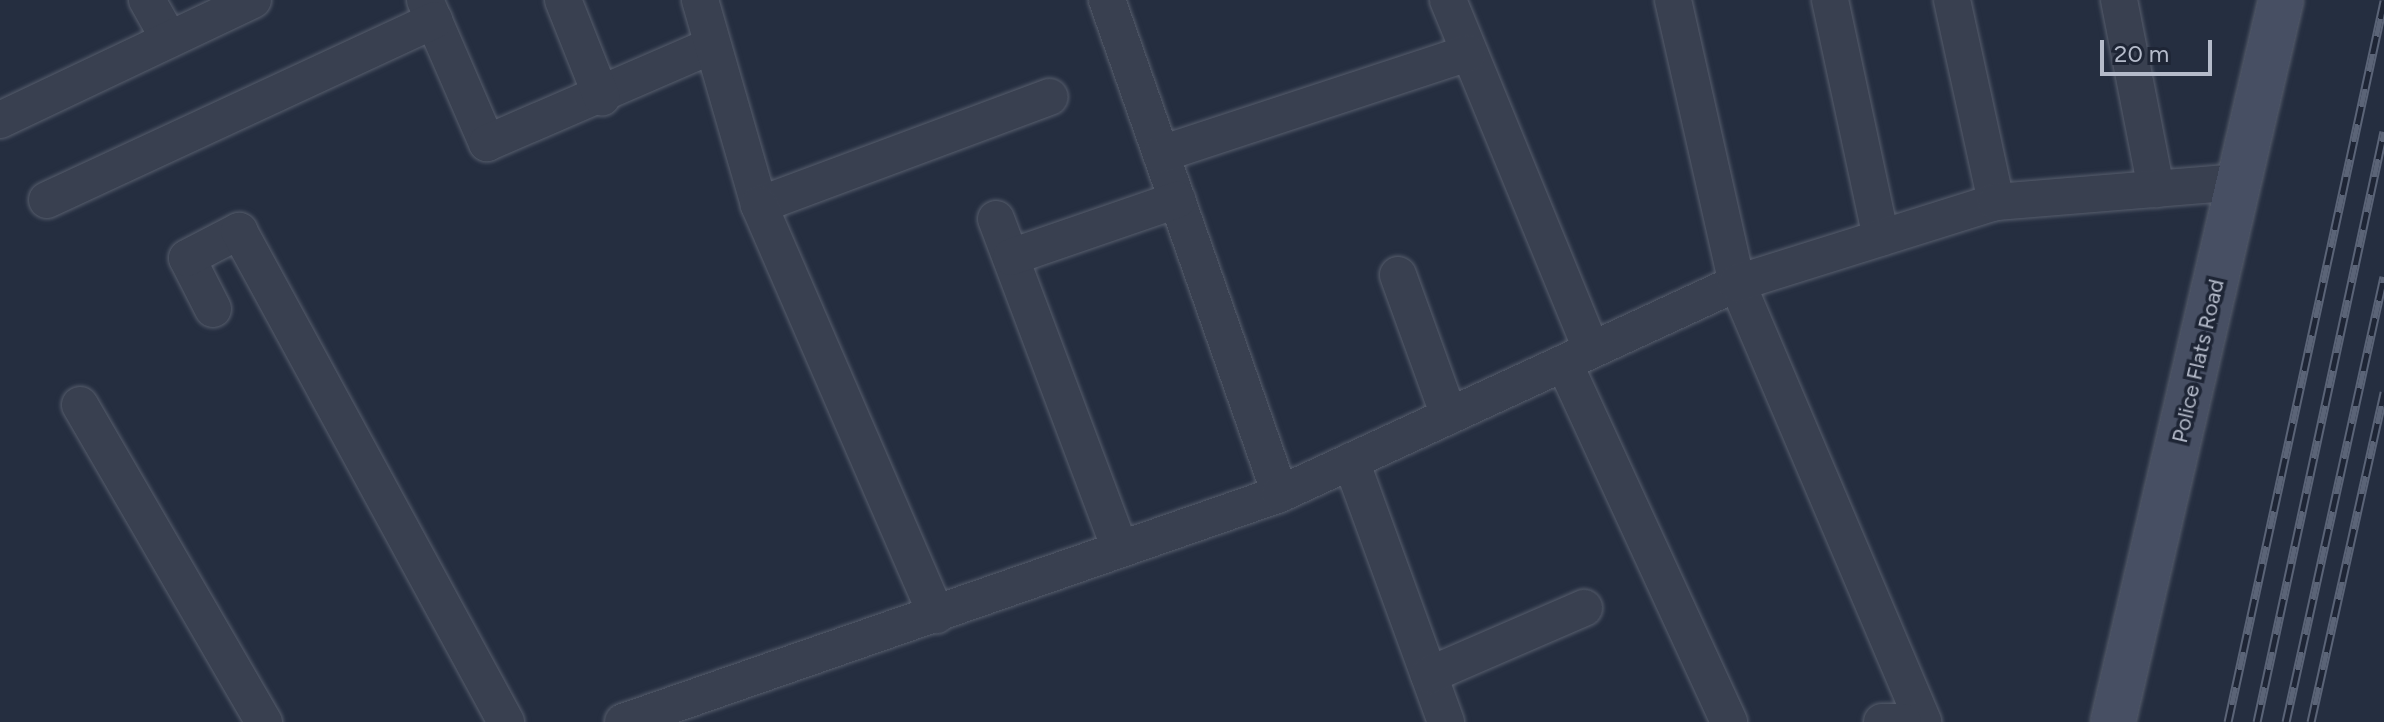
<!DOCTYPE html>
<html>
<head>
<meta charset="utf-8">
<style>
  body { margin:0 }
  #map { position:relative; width:2384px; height:722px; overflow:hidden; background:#252e40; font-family:Figtree,sans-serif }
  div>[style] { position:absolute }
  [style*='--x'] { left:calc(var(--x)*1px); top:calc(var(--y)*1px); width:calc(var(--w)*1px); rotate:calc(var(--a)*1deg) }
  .roads { filter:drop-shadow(0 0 2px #575e6d) drop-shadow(0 0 2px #575e6d) }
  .street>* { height:36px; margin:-18px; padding:0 18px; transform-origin:18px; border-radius:18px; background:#394050 }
  .secondary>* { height:44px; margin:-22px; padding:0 22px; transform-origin:22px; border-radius:22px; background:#474f63 }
  .rail>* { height:9px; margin-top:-4.5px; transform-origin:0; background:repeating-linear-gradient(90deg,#1e2535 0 18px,#5b6477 0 36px); box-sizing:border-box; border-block:2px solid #5b6477 }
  span { translate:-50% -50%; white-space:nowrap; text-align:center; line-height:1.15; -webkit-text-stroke:7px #1e2535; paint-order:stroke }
  .street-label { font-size:22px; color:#b5bbca }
  .scale { position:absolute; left:2100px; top:40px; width:112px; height:36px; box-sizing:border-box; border:4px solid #b5bbca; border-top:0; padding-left:10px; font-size:24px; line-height:28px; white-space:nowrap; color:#b5bbca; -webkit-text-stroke:6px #1e2535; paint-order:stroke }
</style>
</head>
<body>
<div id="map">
  <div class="roads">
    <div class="street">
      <div style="--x:147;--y:0;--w:45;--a:60.6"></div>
      <div style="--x:425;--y:0;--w:156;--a:66.6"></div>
      <div style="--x:487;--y:143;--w:244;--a:-23.4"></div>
      <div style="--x:563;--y:0;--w:105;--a:68.3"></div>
      <div style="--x:700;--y:0;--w:213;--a:73.9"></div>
      <div style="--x:759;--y:205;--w:310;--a:-20.4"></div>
      <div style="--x:1107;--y:0;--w:523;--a:70.7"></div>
      <div style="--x:1448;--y:0;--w:377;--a:67.7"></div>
      <div style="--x:1673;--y:0;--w:290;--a:77.3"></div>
      <div style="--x:1737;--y:283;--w:477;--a:67"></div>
      <div style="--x:1830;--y:0;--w:243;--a:77.9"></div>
      <div style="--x:1952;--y:0;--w:207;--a:77.7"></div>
      <div style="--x:2119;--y:0;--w:193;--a:78.9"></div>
      <div style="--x:0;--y:120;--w:280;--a:-25.4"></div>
      <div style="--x:1161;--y:154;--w:323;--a:-18.2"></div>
      <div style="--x:47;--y:200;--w:427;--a:-24.9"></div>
      <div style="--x:759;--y:205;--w:447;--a:66.6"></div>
      <div style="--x:996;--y:219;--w:349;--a:69.4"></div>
      <div style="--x:1011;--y:257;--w:176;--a:-19"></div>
      <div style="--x:1398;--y:275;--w:150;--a:70.1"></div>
      <div style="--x:213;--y:309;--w:57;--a:-117"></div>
      <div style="--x:187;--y:258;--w:59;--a:-27.4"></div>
      <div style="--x:239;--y:231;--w:559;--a:61.46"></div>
      <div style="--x:1564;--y:363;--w:395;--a:65.3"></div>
      <div style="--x:80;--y:405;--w:367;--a:59.9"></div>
      <div style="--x:1351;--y:461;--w:278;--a:70"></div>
      <div style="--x:1429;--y:675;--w:169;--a:-23.4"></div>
      <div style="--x:623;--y:722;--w:695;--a:-19.14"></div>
      <div style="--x:1280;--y:494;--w:503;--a:-24.78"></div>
      <div style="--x:1737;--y:283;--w:271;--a:-17.4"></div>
      <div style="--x:1996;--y:202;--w:244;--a:-4.7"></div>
      <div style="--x:1882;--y:722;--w:21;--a:0"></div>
    </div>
    <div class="secondary">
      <div style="--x:2113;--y:722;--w:741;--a:-76.9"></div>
    </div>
  </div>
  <div class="rail">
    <div style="--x:2228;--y:722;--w:738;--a:-77.79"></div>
    <div style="--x:2257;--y:722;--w:604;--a:-77.87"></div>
    <div style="--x:2286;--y:722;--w:456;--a:-77.6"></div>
    <div style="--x:2311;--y:722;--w:338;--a:-77.5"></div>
  </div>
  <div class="street-label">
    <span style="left:2198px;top:361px;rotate:-77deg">Police Flats Road</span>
  </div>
  <div class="scale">20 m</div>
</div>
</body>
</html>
